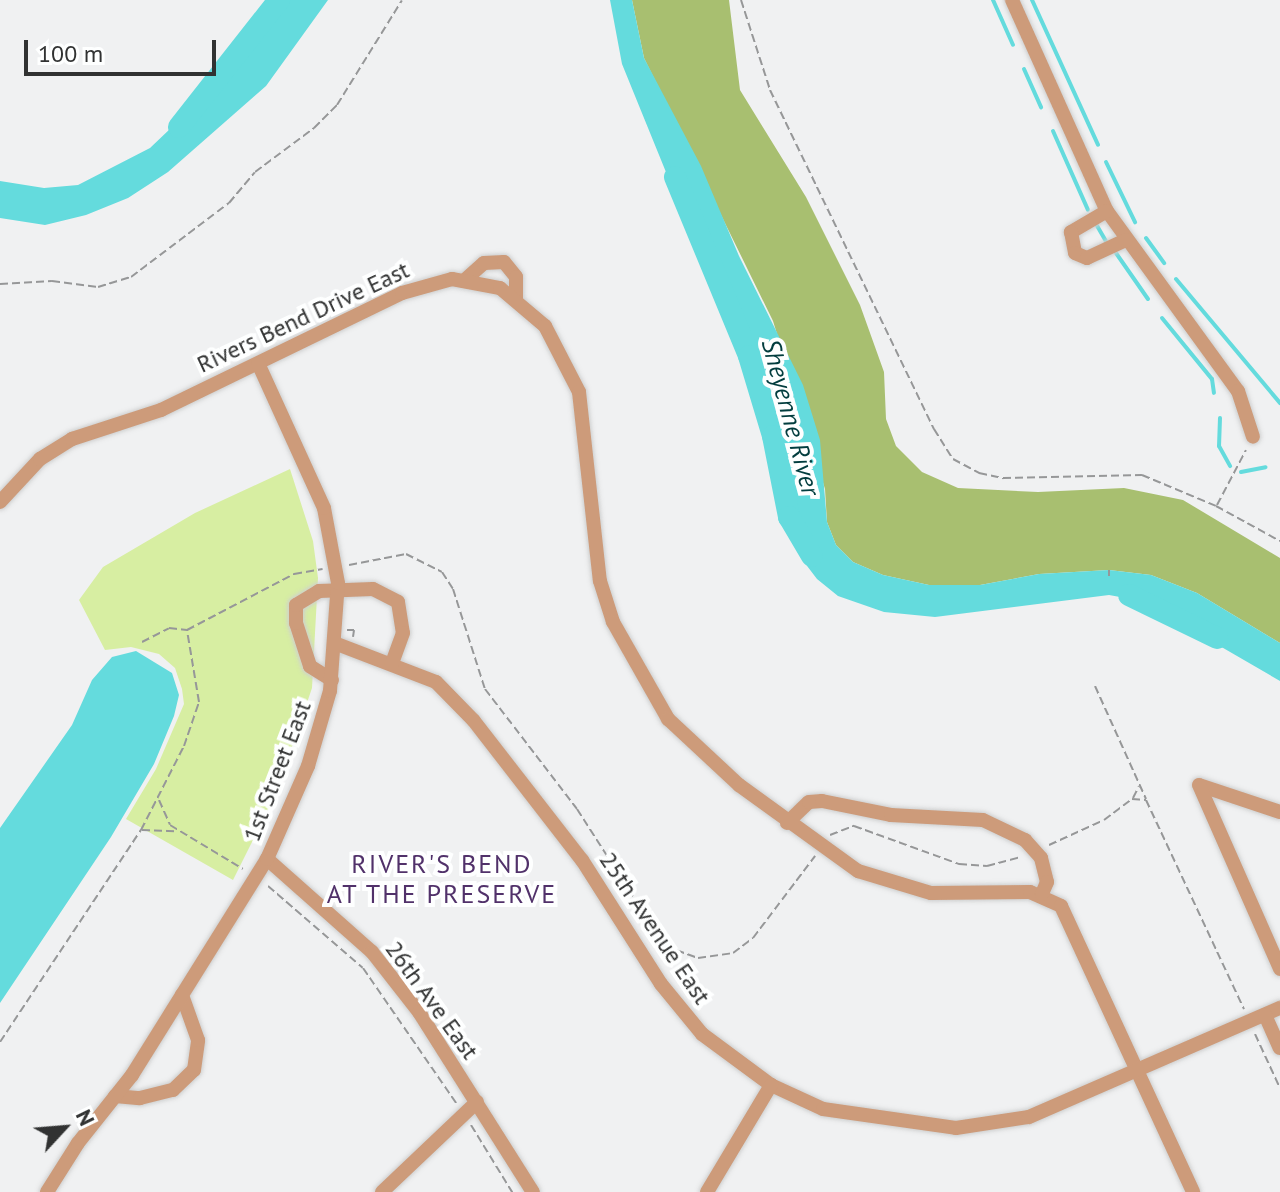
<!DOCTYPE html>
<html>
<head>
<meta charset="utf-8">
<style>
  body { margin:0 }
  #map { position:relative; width:1280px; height:1192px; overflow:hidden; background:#f0f1f2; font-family:"PT Sans",sans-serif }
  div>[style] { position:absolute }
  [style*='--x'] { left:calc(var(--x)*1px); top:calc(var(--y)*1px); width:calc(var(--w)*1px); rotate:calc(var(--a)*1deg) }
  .green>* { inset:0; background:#d7eea2 }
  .forest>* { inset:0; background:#a8bf70 }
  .water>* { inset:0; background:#64dbdd }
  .stream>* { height:4px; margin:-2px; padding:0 2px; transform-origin:2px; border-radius:2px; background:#64dbdd }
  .river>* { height:22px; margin:-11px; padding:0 11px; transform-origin:11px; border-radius:11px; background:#64dbdd }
  .path>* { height:2px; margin-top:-1px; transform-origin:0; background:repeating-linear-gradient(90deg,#969798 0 8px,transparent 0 12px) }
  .roads { filter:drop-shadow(0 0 2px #cecfcf) drop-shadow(0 0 2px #cecfcf) }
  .minor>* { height:14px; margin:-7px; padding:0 7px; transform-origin:7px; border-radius:7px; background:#cd9b7a }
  span { translate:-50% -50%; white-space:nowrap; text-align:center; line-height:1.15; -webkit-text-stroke:8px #feffff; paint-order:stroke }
  .street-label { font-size:24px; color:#313232 }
  .water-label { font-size:26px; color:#023d3e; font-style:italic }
  .neighbourhood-label { font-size:26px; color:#51316a; letter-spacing:2px }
  .north { position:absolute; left:24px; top:1088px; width:80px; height:80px; -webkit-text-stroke:6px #feffff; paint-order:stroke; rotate:64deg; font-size:22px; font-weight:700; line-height:32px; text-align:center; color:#313232 }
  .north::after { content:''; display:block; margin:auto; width:28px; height:36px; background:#313232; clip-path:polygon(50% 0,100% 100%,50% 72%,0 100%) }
  .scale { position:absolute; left:24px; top:40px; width:192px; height:36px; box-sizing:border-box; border:4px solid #313232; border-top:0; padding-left:10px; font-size:24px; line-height:28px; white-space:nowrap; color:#313232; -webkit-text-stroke:6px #feffff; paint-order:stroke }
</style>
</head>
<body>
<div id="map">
  <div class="green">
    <div style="clip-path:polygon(290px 469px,313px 541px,318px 578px,312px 688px,276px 794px,233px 880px,126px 819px,156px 769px,184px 704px,182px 689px,175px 668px,159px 654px,131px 647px,105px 650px,79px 600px,103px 567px,195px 513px)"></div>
  </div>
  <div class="forest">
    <div style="clip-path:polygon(632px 0,729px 0,740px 90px,806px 197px,860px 305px,884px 372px,886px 419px,896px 446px,922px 472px,958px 488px,1038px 492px,1124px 488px,1183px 500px,1280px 558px,1280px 643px,1197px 593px,1151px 575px,1109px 570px,1039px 574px,980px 585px,929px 585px,883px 575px,853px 562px,836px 545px,827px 522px,825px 489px,773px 321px,644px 58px)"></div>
  </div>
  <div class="water">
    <div style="clip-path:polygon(277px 0,328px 0,266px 86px,168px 172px,128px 198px,86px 215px,45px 225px,0 218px,0 181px,44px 188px,78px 185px,150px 148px,213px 88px)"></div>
    <div style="clip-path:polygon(610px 0,632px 0,644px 58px,701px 166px,739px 256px,803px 385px,820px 440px,827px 522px,836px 545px,853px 562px,883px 575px,929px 585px,980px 585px,1039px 574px,1109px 570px,1151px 575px,1197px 593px,1280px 643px,1280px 681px,1142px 601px,1109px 595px,935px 617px,884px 612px,838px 596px,817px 579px,801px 558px,775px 395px,720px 265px,670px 182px,622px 64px)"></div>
    <div style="clip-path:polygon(136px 651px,172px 673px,179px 695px,174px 716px,154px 764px,111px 837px,0 1003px,0 828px,72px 725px,92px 680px,112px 657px)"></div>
  </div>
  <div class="stream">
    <div style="--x:993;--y:0;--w:49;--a:66"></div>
    <div style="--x:1032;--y:0;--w:159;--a:65.5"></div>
    <div style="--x:1024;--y:69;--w:42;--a:65.9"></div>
    <div style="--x:1053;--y:131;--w:86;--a:66.1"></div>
    <div style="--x:1106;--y:162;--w:67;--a:64.2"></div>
    <div style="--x:1096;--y:224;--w:20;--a:60"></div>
    <div style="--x:1146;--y:238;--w:31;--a:54"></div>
    <div style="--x:1116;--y:253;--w:56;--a:55.2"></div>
    <div style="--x:1176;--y:279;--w:162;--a:50"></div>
    <div style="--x:1162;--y:318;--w:79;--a:50.7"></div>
    <div style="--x:1212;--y:379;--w:14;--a:82"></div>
    <div style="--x:1220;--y:418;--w:28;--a:92"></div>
    <div style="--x:1219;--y:446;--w:23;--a:61"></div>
    <div style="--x:1241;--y:472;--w:25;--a:-11"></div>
  </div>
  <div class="river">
    <div style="--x:179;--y:127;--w:162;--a:-51.8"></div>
    <div style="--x:675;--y:177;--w:194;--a:67.5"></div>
    <div style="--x:749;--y:356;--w:84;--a:73.3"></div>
    <div style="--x:773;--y:436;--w:83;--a:78.8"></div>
    <div style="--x:789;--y:517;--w:45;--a:59.5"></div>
    <div style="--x:1129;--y:595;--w:98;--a:26"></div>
  </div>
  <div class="path">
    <div style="--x:741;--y:0;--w:95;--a:72.1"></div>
    <div style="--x:770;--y:90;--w:377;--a:64.2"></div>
    <div style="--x:934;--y:429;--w:36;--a:58"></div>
    <div style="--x:953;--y:459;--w:30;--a:28"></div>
    <div style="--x:979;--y:473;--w:25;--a:12"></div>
    <div style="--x:1003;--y:478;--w:139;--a:-1.2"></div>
    <div style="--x:1142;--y:475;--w:80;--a:22.7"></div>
    <div style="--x:1216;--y:506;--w:73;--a:28.7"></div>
    <div style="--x:0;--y:284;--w:52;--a:-3.3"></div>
    <div style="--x:52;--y:281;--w:46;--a:7.4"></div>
    <div style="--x:98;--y:287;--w:34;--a:-17"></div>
    <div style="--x:131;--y:277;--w:123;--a:-37.1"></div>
    <div style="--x:229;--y:203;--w:40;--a:-50"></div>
    <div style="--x:255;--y:172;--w:74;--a:-36.7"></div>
    <div style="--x:314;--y:128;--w:33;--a:-45"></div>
    <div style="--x:337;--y:105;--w:123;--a:-58.2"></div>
    <div style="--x:1217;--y:505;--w:62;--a:-62.2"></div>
    <div style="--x:349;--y:565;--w:58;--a:-10.9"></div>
    <div style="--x:406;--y:554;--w:40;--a:26.6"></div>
    <div style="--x:442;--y:572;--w:20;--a:57"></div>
    <div style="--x:453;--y:589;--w:105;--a:72.3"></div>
    <div style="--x:485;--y:689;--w:151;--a:52.5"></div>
    <div style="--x:577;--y:809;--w:163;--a:57.3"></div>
    <div style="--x:665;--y:946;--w:35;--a:20"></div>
    <div style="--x:698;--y:958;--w:35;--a:-8"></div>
    <div style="--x:733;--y:953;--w:25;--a:-37"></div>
    <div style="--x:753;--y:938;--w:103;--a:-52.9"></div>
    <div style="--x:1109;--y:576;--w:6;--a:-90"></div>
    <div style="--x:347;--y:630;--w:7;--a:0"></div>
    <div style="--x:354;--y:630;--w:7;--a:98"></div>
    <div style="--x:142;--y:642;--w:30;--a:-27"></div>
    <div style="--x:169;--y:628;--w:18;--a:6"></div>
    <div style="--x:1095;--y:686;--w:124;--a:65.7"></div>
    <div style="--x:1133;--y:798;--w:13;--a:-63"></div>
    <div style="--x:159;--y:800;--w:27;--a:66"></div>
    <div style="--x:170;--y:825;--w:85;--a:31.1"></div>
    <div style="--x:142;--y:830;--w:33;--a:2"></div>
    <div style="--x:830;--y:835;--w:26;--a:-21"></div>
    <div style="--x:854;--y:826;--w:112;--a:19.9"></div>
    <div style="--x:959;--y:864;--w:28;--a:4"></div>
    <div style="--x:987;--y:866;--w:35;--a:-15"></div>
    <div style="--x:1049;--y:845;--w:60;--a:-24.4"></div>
    <div style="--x:1104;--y:820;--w:35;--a:-37"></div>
    <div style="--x:1132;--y:799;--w:14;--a:4"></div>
    <div style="--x:1146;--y:800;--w:231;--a:64.9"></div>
    <div style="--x:268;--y:886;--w:125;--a:40.8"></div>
    <div style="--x:363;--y:968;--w:164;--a:55.4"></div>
    <div style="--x:1255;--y:1034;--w:60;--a:65.2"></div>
    <div style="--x:0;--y:1042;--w:255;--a:-56.4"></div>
    <div style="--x:141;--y:830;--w:94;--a:-62.9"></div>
    <div style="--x:184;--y:746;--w:46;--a:-71.2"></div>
    <div style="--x:199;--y:702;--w:73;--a:-99.5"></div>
    <div style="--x:187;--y:630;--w:121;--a:-27.6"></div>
    <div style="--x:294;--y:574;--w:29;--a:-10"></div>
    <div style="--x:471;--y:1125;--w:79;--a:58.5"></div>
  </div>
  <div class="roads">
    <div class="minor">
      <div style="--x:1012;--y:0;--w:231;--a:65.8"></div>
      <div style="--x:1107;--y:211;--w:223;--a:54"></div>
      <div style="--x:1238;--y:391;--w:48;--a:71.9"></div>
      <div style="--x:1107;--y:211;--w:42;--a:149.7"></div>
      <div style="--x:1071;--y:232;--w:21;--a:79"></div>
      <div style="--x:1075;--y:253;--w:13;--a:23"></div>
      <div style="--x:1087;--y:258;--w:43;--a:-24.8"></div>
      <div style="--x:466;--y:279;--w:24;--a:-42"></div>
      <div style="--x:484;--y:263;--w:20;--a:-3"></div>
      <div style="--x:504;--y:262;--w:19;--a:51"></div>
      <div style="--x:516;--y:277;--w:22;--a:90"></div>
      <div style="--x:0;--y:502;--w:59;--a:-47.1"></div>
      <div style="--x:40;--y:459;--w:38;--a:-32"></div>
      <div style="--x:72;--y:439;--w:94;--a:-18"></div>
      <div style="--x:161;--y:410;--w:268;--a:-25.9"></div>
      <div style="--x:402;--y:293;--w:52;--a:-15.6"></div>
      <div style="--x:452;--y:279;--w:49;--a:10.6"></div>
      <div style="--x:500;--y:288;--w:59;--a:40.2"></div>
      <div style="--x:545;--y:326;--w:74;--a:62.7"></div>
      <div style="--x:579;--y:392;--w:190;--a:83.7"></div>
      <div style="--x:600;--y:581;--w:43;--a:72.4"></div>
      <div style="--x:613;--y:622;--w:112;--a:60.4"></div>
      <div style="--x:668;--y:719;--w:97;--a:42.9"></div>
      <div style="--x:739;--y:785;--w:147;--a:35.9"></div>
      <div style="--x:858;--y:871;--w:76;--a:16.8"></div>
      <div style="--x:931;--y:893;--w:99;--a:-0.6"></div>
      <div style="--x:1030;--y:892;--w:34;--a:24"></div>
      <div style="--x:1061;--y:906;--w:315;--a:65.2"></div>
      <div style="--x:337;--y:644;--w:106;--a:21"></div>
      <div style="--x:436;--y:682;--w:54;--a:45.7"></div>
      <div style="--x:474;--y:721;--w:176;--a:52.2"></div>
      <div style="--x:582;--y:860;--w:147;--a:57.5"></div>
      <div style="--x:661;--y:984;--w:65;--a:50.6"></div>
      <div style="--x:702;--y:1034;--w:86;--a:36.5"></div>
      <div style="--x:771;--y:1085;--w:57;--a:24.8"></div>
      <div style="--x:823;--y:1109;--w:134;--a:8.1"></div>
      <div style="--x:956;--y:1128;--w:74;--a:-8.6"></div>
      <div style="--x:1029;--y:1117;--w:274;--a:-23.5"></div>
      <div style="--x:332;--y:680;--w:26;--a:-148"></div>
      <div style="--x:310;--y:666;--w:45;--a:-108"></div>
      <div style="--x:296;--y:623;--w:18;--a:-90"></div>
      <div style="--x:296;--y:605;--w:27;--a:-31"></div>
      <div style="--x:319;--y:591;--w:54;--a:-2.1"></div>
      <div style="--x:373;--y:589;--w:28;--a:27"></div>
      <div style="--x:398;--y:602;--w:31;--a:81"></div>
      <div style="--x:403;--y:633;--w:33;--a:110"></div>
      <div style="--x:1280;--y:812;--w:85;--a:-161.6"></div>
      <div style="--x:1199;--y:785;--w:201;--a:66.2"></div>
      <div style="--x:787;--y:823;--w:30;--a:-44"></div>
      <div style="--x:809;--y:802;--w:13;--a:-4"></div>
      <div style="--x:822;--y:801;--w:70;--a:11.5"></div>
      <div style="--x:891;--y:815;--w:92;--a:3.1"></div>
      <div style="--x:983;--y:820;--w:47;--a:25.5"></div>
      <div style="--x:1025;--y:840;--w:24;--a:48"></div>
      <div style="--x:1041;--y:858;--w:25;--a:76"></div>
      <div style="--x:1047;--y:882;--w:13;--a:113"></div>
      <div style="--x:267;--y:859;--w:140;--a:41.5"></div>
      <div style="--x:372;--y:952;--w:76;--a:51.9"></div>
      <div style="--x:419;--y:1012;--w:213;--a:57.7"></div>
      <div style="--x:1265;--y:1015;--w:36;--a:66"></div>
      <div style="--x:115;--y:1096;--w:25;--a:5"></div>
      <div style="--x:140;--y:1098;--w:34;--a:-14"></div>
      <div style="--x:173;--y:1090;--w:29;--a:-44"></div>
      <div style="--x:194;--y:1070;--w:30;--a:-82"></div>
      <div style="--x:198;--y:1040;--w:48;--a:-109.6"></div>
      <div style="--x:47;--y:1192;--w:58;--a:-57.7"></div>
      <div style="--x:78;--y:1143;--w:87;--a:-51.5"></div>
      <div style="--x:132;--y:1075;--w:255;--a:-58"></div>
      <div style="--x:267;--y:859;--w:102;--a:-66.2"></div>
      <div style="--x:308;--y:766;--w:78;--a:-73.7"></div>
      <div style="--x:330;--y:691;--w:108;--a:-85.8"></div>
      <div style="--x:338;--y:583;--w:76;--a:-100.6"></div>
      <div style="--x:324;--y:508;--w:159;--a:-114.5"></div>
      <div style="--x:382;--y:1192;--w:131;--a:-43.5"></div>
      <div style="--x:707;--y:1192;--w:125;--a:-59.1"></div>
    </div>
  </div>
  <div class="street-label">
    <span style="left:303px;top:317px;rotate:-25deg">Rivers Bend Drive East</span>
    <span style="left:277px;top:771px;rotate:-69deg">1st Street East</span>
    <span style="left:655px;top:928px;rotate:56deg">25th Avenue East</span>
    <span style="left:432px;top:1000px;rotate:54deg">26th Ave East</span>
  </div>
  <div class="water-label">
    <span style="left:791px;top:417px;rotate:75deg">Sheyenne River</span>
  </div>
  <div class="neighbourhood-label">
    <span style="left:442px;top:879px">RIVER'S BEND<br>AT THE PRESERVE</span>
  </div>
  <div class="north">N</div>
  <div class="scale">100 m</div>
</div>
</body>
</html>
